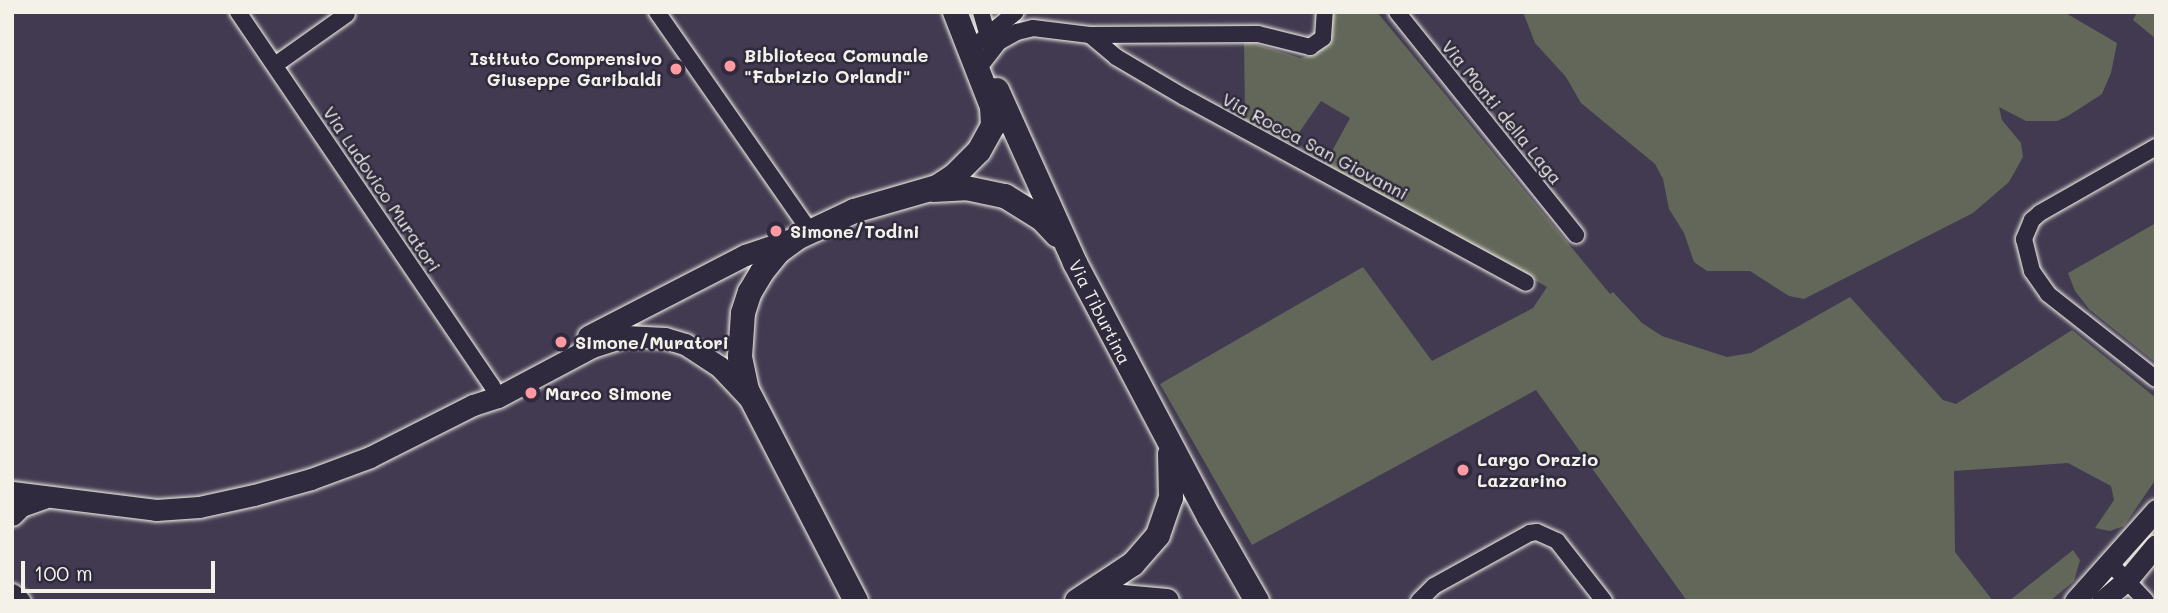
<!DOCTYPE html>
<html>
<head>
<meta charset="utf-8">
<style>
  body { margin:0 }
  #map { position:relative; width:2168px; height:613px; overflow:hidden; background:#413a50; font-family:Mali,sans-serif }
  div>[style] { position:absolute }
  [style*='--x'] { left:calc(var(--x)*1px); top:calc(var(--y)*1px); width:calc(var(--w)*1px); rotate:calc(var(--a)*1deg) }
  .green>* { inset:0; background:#626759 }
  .roads { filter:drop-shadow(0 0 2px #f4f1e8) drop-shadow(0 0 2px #f4f1e8) }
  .minor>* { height:16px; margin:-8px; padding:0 8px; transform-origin:8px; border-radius:8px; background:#2f2a3d }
  .tertiary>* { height:19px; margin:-9.5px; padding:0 9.5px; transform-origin:9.5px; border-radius:9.5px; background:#2f2a3d }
  .secondary>* { height:21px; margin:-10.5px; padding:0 10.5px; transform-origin:10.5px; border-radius:10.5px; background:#2f2a3d }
  .primary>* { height:24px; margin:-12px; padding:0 12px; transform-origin:12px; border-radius:12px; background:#2f2a3d }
  .dots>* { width:19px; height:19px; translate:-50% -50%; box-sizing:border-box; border:4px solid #2f2a3d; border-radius:50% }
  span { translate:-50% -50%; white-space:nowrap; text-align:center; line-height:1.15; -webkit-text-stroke:5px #2f2a3d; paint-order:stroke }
  .poi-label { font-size:18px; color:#f4f1e8; font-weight:700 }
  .left { translate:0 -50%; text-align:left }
  .right { translate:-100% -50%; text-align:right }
  .street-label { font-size:18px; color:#f4f1e8 }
  .frame { position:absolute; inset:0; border:14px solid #f4f1e8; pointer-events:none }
  .scale { position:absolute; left:21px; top:561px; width:194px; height:32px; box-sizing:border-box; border:4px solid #f4f1e8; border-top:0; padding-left:9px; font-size:21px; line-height:24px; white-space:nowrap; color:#f4f1e8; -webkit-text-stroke:5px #2f2a3d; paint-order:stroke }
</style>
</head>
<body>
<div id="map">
  <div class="green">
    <div style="clip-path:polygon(1321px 12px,1377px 12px,1610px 294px,1613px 292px,1642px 323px,1662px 336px,1727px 357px,1751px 353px,1850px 297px,1943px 400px,1956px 404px,2072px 330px,2156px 398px,2156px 479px,2124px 526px,2110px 531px,2095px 528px,2114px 500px,2111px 486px,2068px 463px,1954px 471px,1955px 552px,1993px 601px,1687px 601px,1536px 390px,1252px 545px,1160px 384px,1363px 267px,1432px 361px,1533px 308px,1547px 287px,1325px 164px,1350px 118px,1321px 101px,1291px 144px,1245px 120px,1244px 40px,1300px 58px,1317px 54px)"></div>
    <div style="clip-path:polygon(1523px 12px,2064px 12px,2117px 43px,2111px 73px,2102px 94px,2068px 116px,2057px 121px,2026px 121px,1999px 107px,2002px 120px,2021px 143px,2023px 157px,2009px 182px,1973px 213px,1804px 299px,1789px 296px,1750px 271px,1707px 271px,1694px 262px,1684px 233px,1669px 209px,1663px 179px,1655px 164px,1581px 103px,1566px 77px,1535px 43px)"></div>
    <div style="clip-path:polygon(2137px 12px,2156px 12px,2156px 39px,2133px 20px)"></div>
    <div style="clip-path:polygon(2156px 223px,2156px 363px,2089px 309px,2075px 291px,2068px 273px)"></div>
    <div style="clip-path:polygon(2073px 550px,2080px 560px,2074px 581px,2050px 601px,2009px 601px)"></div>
  </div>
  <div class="roads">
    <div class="minor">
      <div style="--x:238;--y:12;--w:453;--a:55.8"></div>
      <div style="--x:657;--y:12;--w:267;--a:55.1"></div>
      <div style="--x:981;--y:12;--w:32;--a:74"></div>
      <div style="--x:1397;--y:12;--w:286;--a:51.2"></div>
      <div style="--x:1090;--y:35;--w:34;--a:40"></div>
      <div style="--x:1116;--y:57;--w:79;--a:30.5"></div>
      <div style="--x:1184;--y:97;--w:389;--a:28.5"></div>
      <div style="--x:977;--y:44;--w:50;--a:-39.4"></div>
      <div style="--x:275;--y:65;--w:88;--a:-35.3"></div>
      <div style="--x:981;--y:65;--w:29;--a:-52"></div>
      <div style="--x:999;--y:42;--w:21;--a:-29"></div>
      <div style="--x:1017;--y:32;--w:16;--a:-14"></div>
      <div style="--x:1033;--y:28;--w:57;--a:7"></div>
      <div style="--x:1090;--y:35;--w:168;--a:-0.3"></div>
      <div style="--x:1258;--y:34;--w:54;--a:14"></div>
      <div style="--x:1310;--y:47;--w:16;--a:-35"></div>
      <div style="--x:1323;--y:38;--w:26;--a:-86"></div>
      <div style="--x:2156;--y:147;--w:133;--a:150.4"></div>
      <div style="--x:2040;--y:213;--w:11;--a:139"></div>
      <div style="--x:2032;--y:220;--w:21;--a:113"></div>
      <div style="--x:2024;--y:239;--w:33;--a:76"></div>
      <div style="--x:2032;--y:271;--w:28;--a:55"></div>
      <div style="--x:2048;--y:294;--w:137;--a:38.2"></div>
      <div style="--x:2110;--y:563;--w:52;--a:46.5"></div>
      <div style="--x:1419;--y:601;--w:21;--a:-45"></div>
      <div style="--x:1434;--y:586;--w:110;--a:-28.9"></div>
      <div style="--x:1530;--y:533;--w:7;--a:-8"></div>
      <div style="--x:1537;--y:532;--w:22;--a:24"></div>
      <div style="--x:1557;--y:541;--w:76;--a:51.9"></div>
    </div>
    <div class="tertiary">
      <div style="--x:12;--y:593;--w:12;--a:42"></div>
    </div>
    <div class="secondary">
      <div style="--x:588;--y:336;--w:177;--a:-27.3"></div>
      <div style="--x:745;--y:255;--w:50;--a:-18.8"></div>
      <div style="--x:12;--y:492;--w:145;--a:7.1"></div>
      <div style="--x:156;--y:510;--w:43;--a:-4"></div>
      <div style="--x:199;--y:507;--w:56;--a:-12.3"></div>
      <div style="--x:254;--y:495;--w:59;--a:-15.7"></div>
      <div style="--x:311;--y:479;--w:63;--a:-20.4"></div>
      <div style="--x:370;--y:457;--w:115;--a:-26.8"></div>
      <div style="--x:473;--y:405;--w:26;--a:-18"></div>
      <div style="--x:498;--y:397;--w:106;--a:-28"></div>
      <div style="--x:592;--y:347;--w:35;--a:-18"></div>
      <div style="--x:625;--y:336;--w:40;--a:2.9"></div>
      <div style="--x:665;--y:338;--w:21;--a:17"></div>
      <div style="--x:685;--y:344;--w:42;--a:33.3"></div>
      <div style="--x:720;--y:367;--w:42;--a:46.9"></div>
      <div style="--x:12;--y:515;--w:13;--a:-45"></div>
      <div style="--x:21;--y:506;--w:24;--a:-19"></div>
      <div style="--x:2075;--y:601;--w:122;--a:-48.3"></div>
      <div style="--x:2102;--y:601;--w:33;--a:-40"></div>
      <div style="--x:2127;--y:580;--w:45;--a:-50.4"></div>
    </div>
    <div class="primary">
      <div style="--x:997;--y:90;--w:190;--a:65.7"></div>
      <div style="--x:1075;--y:263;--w:287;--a:62.2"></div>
      <div style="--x:1209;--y:517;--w:97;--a:60.3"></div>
      <div style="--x:933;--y:190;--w:33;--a:-3"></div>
      <div style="--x:966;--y:188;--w:40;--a:12"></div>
      <div style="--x:1005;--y:196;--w:44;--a:31.9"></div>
      <div style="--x:1042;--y:219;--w:22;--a:47"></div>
      <div style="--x:856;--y:601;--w:237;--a:-117.3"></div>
      <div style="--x:747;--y:390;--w:34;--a:-102"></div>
      <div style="--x:740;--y:357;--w:44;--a:-86.1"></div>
      <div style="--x:743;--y:313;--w:22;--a:-72"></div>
      <div style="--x:750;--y:292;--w:23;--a:-59"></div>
      <div style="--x:762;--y:272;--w:26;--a:-51"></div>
      <div style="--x:778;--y:252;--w:24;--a:-36"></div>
      <div style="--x:797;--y:238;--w:63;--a:-25.3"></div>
      <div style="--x:854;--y:211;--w:86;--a:-16.1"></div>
      <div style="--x:937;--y:187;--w:20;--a:-33"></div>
      <div style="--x:954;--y:176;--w:35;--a:-45"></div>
      <div style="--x:979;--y:151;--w:29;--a:-61"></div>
      <div style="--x:993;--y:126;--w:19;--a:-93"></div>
      <div style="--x:992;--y:107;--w:102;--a:-111.3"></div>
      <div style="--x:1077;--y:601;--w:67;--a:-33.5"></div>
      <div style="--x:1133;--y:564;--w:38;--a:-49"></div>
      <div style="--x:1158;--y:535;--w:39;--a:-71"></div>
      <div style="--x:1171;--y:498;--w:44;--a:-91.3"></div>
      <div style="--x:1089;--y:601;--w:33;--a:-7"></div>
      <div style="--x:1122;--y:597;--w:45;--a:5.1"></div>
    </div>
  </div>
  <div class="dots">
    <div style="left:730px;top:66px;background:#ff9aa2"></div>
    <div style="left:676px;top:69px;background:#ff9aa2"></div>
    <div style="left:776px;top:231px;background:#ff9aa2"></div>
    <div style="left:561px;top:342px;background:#ff9aa2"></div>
    <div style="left:531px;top:393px;background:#ff9aa2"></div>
    <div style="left:1463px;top:470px;background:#ff9aa2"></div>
  </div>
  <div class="poi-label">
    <span class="left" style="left:744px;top:66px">Biblioteca Comunale<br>"Fabrizio Orlandi"</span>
    <span class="right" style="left:662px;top:69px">Istituto Comprensivo<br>Giuseppe Garibaldi</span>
    <span class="left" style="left:790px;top:231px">Simone/Todini</span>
    <span class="left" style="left:575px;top:342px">Simone/Muratori</span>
    <span class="left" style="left:545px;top:393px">Marco Simone</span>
    <span class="left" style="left:1477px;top:470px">Largo Orazio<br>Lazzarino</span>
  </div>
  <div class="street-label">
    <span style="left:1502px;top:112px;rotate:51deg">Via Monti della Laga</span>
    <span style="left:1315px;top:146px;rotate:28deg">Via Rocca San Giovanni</span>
    <span style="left:382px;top:189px;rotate:56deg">Via Ludovico Muratori</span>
    <span style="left:1100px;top:312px;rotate:63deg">Via Tiburtina</span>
  </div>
  <div class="frame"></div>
  <div class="scale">100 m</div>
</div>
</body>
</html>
